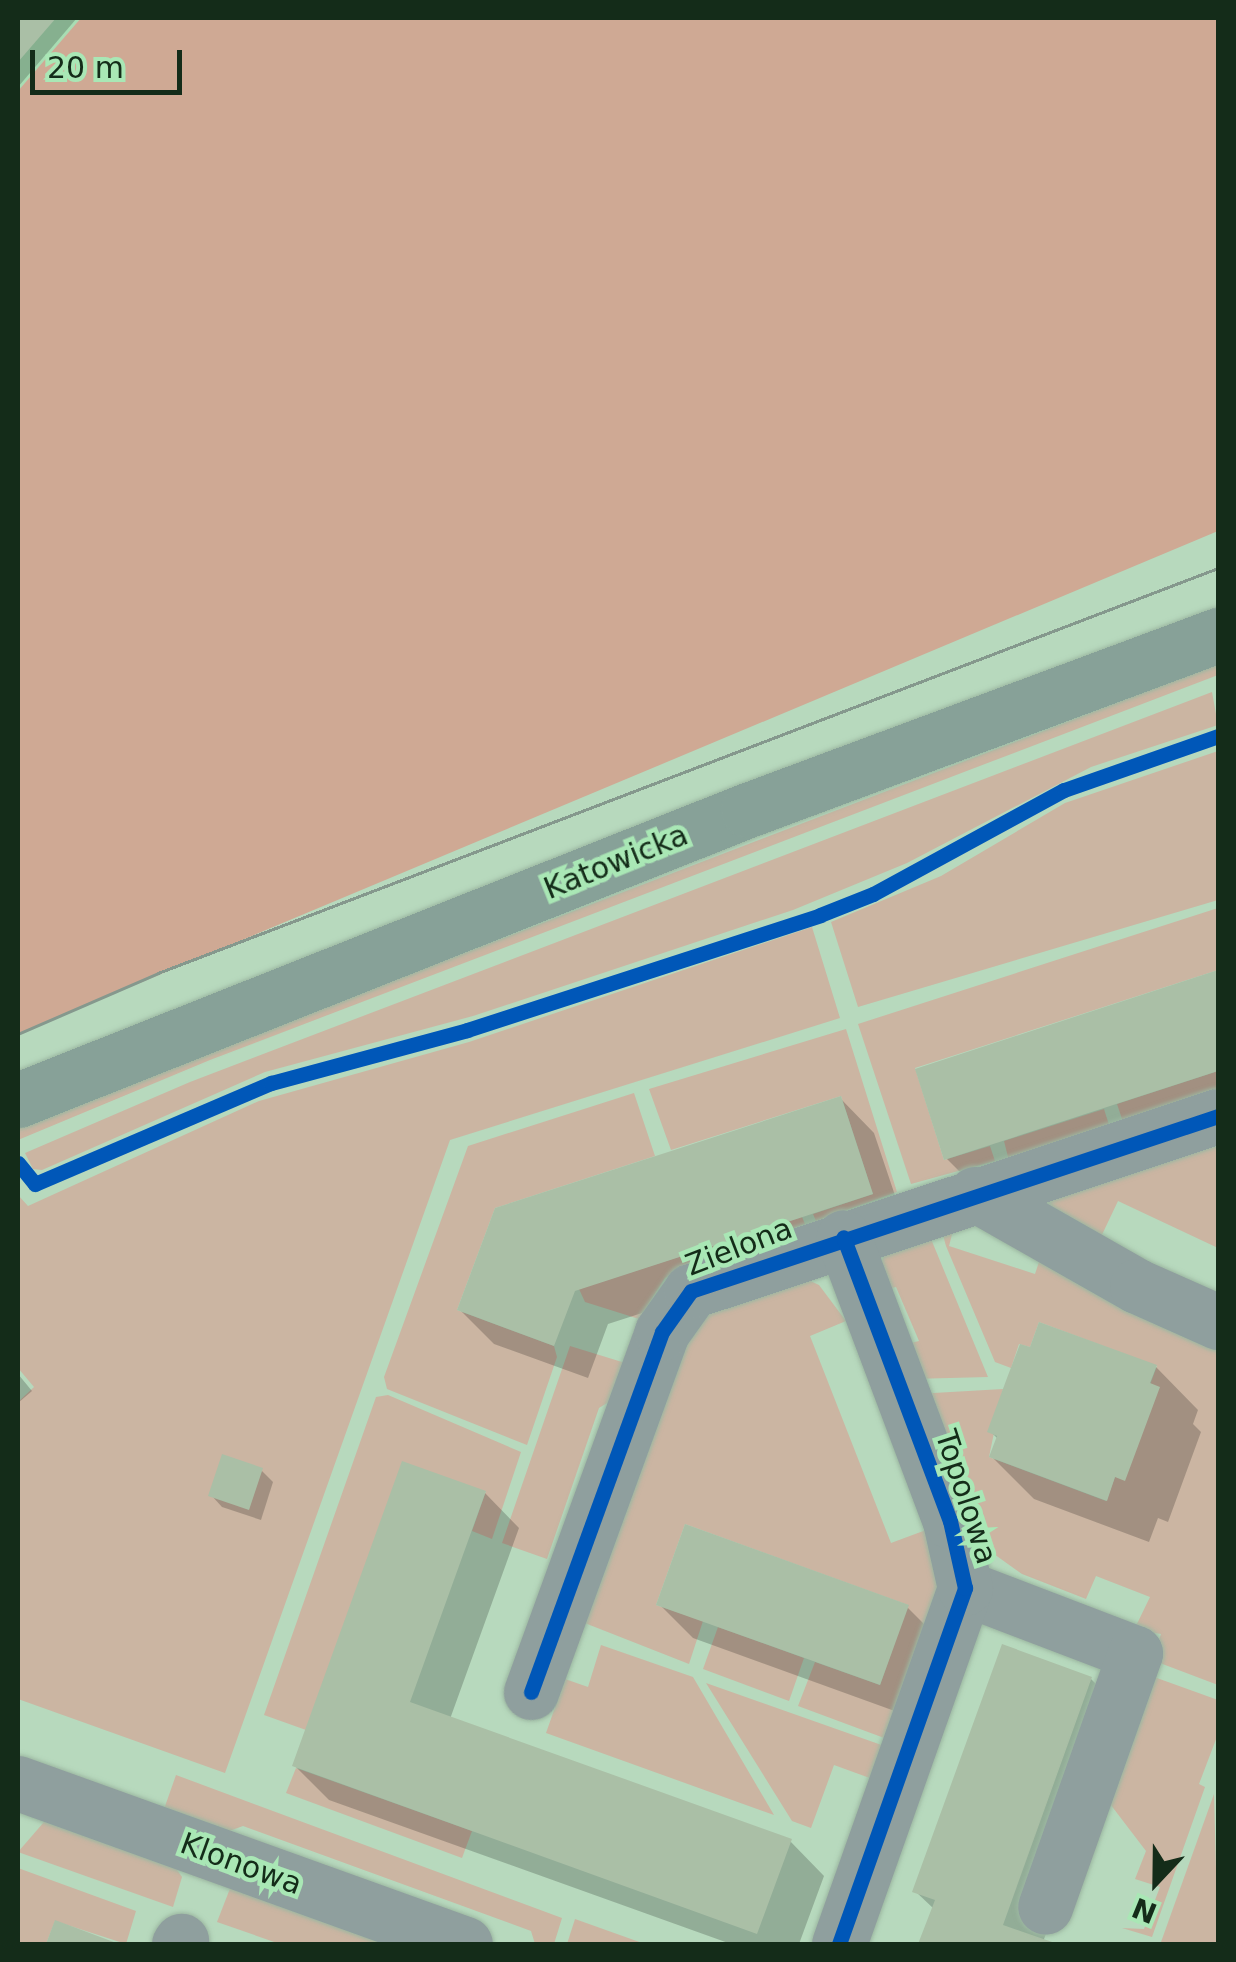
<!DOCTYPE html>
<html>
<head>
<meta charset="utf-8">
<style>
  body { margin:0 }
  #map { position:relative; width:1236px; height:1962px; overflow:hidden; background:#b7d9bd; font-family:"DejaVu Sans",sans-serif }
  div>[style] { position:absolute }
  [style*='--x'] { left:calc(var(--x)*1px); top:calc(var(--y)*1px); width:calc(var(--w)*1px); rotate:calc(var(--a)*1deg) }
  .built>* { inset:0; background:#a8ddb3 }
  .green>* { inset:0; background:#cbb5a2 }
  .forest>* { inset:0; background:#cfa994 }
  .shadow>* { inset:0; background:#0003 }
  .building>* { inset:0; background:#aabfa6 }
  .roads { filter:drop-shadow(0 0 2px #9cb7a1) drop-shadow(0 0 2px #9cb7a1) }
  .minor>* { height:55px; margin:-27.5px; padding:0 27.5px; transform-origin:27.5px; border-radius:27.5px; background:#8f9f9e }
  .major>* { height:55px; margin:-27.5px; padding:0 27.5px; transform-origin:27.5px; border-radius:27.5px; background:#87a198 }
  .tram>* { height:2.5px; margin:-1.25px; padding:0 1.25px; transform-origin:1.25px; border-radius:1.25px; background:#85988d }
  .cycleway>* { height:15px; margin:-7.5px; padding:0 7.5px; transform-origin:7.5px; border-radius:7.5px; background:#0057b8 }
  span { translate:-50% -50%; white-space:nowrap; text-align:center; line-height:1.15; -webkit-text-stroke:9px #a9e7b5; paint-order:stroke }
  .street-label { font-size:30px; color:#142c19 }
  .frame { position:absolute; inset:0; border:20px solid #142c19; pointer-events:none }
  .north { position:absolute; left:1106px; top:1832px; width:100px; height:100px; -webkit-text-stroke:8px #a9e7b5; paint-order:stroke; rotate:202deg; font-size:28px; font-weight:700; line-height:40px; text-align:center; color:#142c19 }
  .north::after { content:''; display:block; margin:auto; width:35px; height:45px; background:#142c19; clip-path:polygon(50% 0,100% 100%,50% 72%,0 100%) }
  .scale { position:absolute; left:30px; top:50px; width:152px; height:45px; box-sizing:border-box; border:5px solid #142c19; border-top:0; padding-left:12px; font-size:30px; line-height:35px; white-space:nowrap; color:#142c19; -webkit-text-stroke:8px #a9e7b5; paint-order:stroke }
</style>
</head>
<body>
<div id="map">
  <div class="built">
    <div style="clip-path:polygon(18px 18px,81px 18px,18px 91px)"></div>
  </div>
  <div class="green">
    <div style="clip-path:polygon(1218px 664px,1218px 675px,210px 1060px,18px 1140px,18px 1128px,86px 1098px)"></div>
    <div style="clip-path:polygon(1212px 692px,1218px 725px,1091px 767px,907px 863px,793px 910px,473px 1016px,265px 1072px,42px 1170px,33px 1169px,25px 1153px,190px 1082px)"></div>
    <div style="clip-path:polygon(1218px 751px,1218px 900px,858px 1007px,831px 922px,941px 876px,1065px 803px)"></div>
    <div style="clip-path:polygon(1218px 908px,1218px 970px,915px 1068px,944px 1160px,990px 1146px,995px 1161px,911px 1184px,858px 1024px)"></div>
    <div style="clip-path:polygon(812px 927px,840px 1018px,450px 1140px,225px 1773px,18px 1699px,18px 1402px,34px 1387px,18px 1368px,18px 1195px,28px 1206px,259px 1101px,469px 1042px)"></div>
    <div style="clip-path:polygon(846px 1029px,897px 1192px,816px 1221px,813px 1214px,873px 1194px,841px 1096px,671px 1150px,649px 1089px)"></div>
    <div style="clip-path:polygon(1218px 1071px,1218px 1093px,1123px 1122px,1117px 1104px)"></div>
    <div style="clip-path:polygon(634px 1093px,655px 1156px,495px 1208px,457px 1310px,554px 1346px,557px 1357px,527px 1445px,387px 1389px,384px 1377px,468px 1146px)"></div>
    <div style="clip-path:polygon(1104px 1109px,1110px 1128px,1008px 1157px,1004px 1141px)"></div>
    <div style="clip-path:polygon(1218px 1146px,1218px 1248px,1118px 1201px,1099px 1241px,1016px 1205px)"></div>
    <div style="clip-path:polygon(957px 1215px,949px 1246px,1035px 1274px,1044px 1247px,1218px 1335px,1218px 1685px,1152px 1660px,1161px 1634px,1134px 1630px,1150px 1597px,1096px 1576px,1086px 1599px,1022px 1574px,973px 1539px,916px 1394px,1003px 1389px,989px 1457px,1106px 1501px,1157px 1366px,1039px 1322px,1030px 1347px,1019px 1344px,1011px 1368px,995px 1362px,946px 1246px,938px 1217px)"></div>
    <div style="clip-path:polygon(802px 1217px,805px 1224px,726px 1252px,703px 1256px,700px 1250px)"></div>
    <div style="clip-path:polygon(924px 1222px,988px 1377px,911px 1379px,899px 1346px,919px 1341px,896px 1287px,868px 1294px,886px 1251px)"></div>
    <div style="clip-path:polygon(688px 1254px,691px 1262px,665px 1278px,639px 1319px,585px 1302px,579px 1289px)"></div>
    <div style="clip-path:polygon(802px 1277px,819px 1285px,846px 1321px,810px 1336px,891px 1543px,926px 1530px,940px 1580px,895px 1742px,798px 1706px,815px 1662px,880px 1685px,908px 1605px,685px 1524px,656px 1605px,703px 1621px,689px 1664px,572px 1618px,666px 1344px,708px 1297px)"></div>
    <div style="clip-path:polygon(570px 1346px,635px 1366px,625px 1392px,599px 1408px,547px 1559px,502px 1543px)"></div>
    <div style="clip-path:polygon(388px 1395px,521px 1452px,492px 1539px,472px 1531px,486px 1491px,306px 1730px,264px 1715px,376px 1397px)"></div>
    <div style="clip-path:polygon(718px 1627px,804px 1658px,789px 1701px,703px 1669px)"></div>
    <div style="clip-path:polygon(601px 1645px,693px 1677px,774px 1815px,546px 1733px,565px 1679px,588px 1687px)"></div>
    <div style="clip-path:polygon(1143px 1673px,1218px 1700px,1218px 1734px,1199px 1784px,1205px 1787px,1152px 1937px,1122px 1928px,1144px 1929px,1160px 1887px,1135px 1879px,1146px 1851px,1104px 1796px)"></div>
    <div style="clip-path:polygon(706px 1683px,890px 1748px,878px 1781px,834px 1765px,811px 1828px,792px 1821px)"></div>
    <div style="clip-path:polygon(296px 1768px,472px 1831px,462px 1858px,286px 1793px)"></div>
    <div style="clip-path:polygon(176px 1775px,562px 1918px,554px 1944px,535px 1944px,531px 1931px,243px 1826px,224px 1833px,163px 1812px)"></div>
    <div style="clip-path:polygon(1214px 1794px,1218px 1944px,1167px 1944px,1161px 1942px)"></div>
    <div style="clip-path:polygon(44px 1822px,175px 1867px,182px 1877px,173px 1907px,18px 1852px)"></div>
    <div style="clip-path:polygon(18px 1868px,136px 1911px,126px 1944px,55px 1921px,46px 1944px,18px 1944px)"></div>
    <div style="clip-path:polygon(231px 1886px,391px 1944px,280px 1944px,217px 1922px)"></div>
    <div style="clip-path:polygon(575px 1919px,645px 1944px,567px 1944px)"></div>
  </div>
  <div class="forest">
    <div style="clip-path:polygon(81px 18px,1218px 18px,1218px 531px,18px 1034px,18px 91px)"></div>
  </div>
  <div class="shadow">
    <div style="clip-path:polygon(18px 18px,77px 18px,18px 87px)"></div>
    <div style="clip-path:polygon(1218px 973px,1218px 1116px,981px 1193px,947px 1159px,918px 1070px)"></div>
    <div style="clip-path:polygon(840px 1098px,874px 1133px,906px 1228px,608px 1324px,588px 1378px,494px 1344px,460px 1310px)"></div>
    <div style="clip-path:polygon(1156px 1367px,1198px 1410px,1193px 1424px,1201px 1432px,1168px 1522px,1158px 1518px,1149px 1542px,1034px 1499px,992px 1457px,998px 1439px,990px 1431px)"></div>
    <div style="clip-path:polygon(18px 1374px,32px 1391px,18px 1403px)"></div>
    <div style="clip-path:polygon(262px 1471px,273px 1482px,261px 1520px,222px 1507px,211px 1495px)"></div>
    <div style="clip-path:polygon(485px 1493px,519px 1528px,450px 1719px,790px 1841px,824px 1876px,799px 1944px,731px 1944px,329px 1800px,295px 1766px)"></div>
    <div style="clip-path:polygon(659px 1604px,907px 1607px,941px 1641px,914px 1718px,693px 1638px)"></div>
    <div style="clip-path:polygon(1091px 1679px,1125px 1713px,1043px 1942px,1051px 1944px,921px 1944px,934px 1909px,915px 1891px)"></div>
  </div>
  <div class="building">
    <div style="clip-path:polygon(18px 18px,56px 18px,18px 62px)"></div>
    <div style="clip-path:polygon(1218px 970px,1218px 1071px,944px 1160px,915px 1069px)"></div>
    <div style="clip-path:polygon(841px 1096px,873px 1194px,575px 1291px,554px 1346px,457px 1310px,495px 1208px)"></div>
    <div style="clip-path:polygon(1039px 1322px,1157px 1365px,1150px 1383px,1160px 1387px,1125px 1481px,1115px 1477px,1107px 1501px,989px 1457px,997px 1436px,987px 1432px,1007px 1378px,1020px 1344px,1030px 1347px)"></div>
    <div style="clip-path:polygon(222px 1454px,263px 1468px,249px 1510px,208px 1496px)"></div>
    <div style="clip-path:polygon(402px 1461px,486px 1491px,410px 1702px,792px 1839px,757px 1934px,292px 1766px)"></div>
    <div style="clip-path:polygon(685px 1524px,909px 1605px,880px 1685px,656px 1605px)"></div>
    <div style="clip-path:polygon(1002px 1644px,1092px 1677px,1003px 1925px,1058px 1944px,918px 1944px,935px 1900px,912px 1892px)"></div>
    <div style="clip-path:polygon(55px 1920px,119px 1944px,46px 1944px)"></div>
  </div>
  <div class="roads">
    <div class="minor">
      <div style="--x:975;--y:1194;--w:186;--a:29.6"></div>
      <div style="--x:1137;--y:1286;--w:89;--a:24"></div>
      <div style="--x:965;--y:1588;--w:182;--a:20.9"></div>
      <div style="--x:1135;--y:1653;--w:269;--a:109.5"></div>
      <div style="--x:531;--y:1692;--w:383;--a:-70"></div>
      <div style="--x:662;--y:1332;--w:50;--a:-54.7"></div>
      <div style="--x:691;--y:1291;--w:555;--a:-18.37"></div>
      <div style="--x:18;--y:1783;--w:475;--a:19.8"></div>
      <div style="--x:179;--y:1944;--w:4;--a:-56"></div>
      <div style="--x:839;--y:1944;--w:378;--a:-70.5"></div>
      <div style="--x:965;--y:1588;--w:69;--a:-102.6"></div>
      <div style="--x:950;--y:1521;--w:303;--a:-110.6"></div>
    </div>
    <div class="major">
      <div style="--x:18;--y:1100;--w:785;--a:-21.67"></div>
      <div style="--x:748;--y:810;--w:502;--a:-20.42"></div>
    </div>
  </div>
  <div class="tram">
    <div style="--x:18;--y:1034;--w:153;--a:-23.5"></div>
    <div style="--x:158;--y:973;--w:1135;--a:-20.91"></div>
  </div>
  <div class="cycleway">
    <div style="--x:18;--y:1163;--w:27;--a:51"></div>
    <div style="--x:35;--y:1184;--w:257;--a:-23.2"></div>
    <div style="--x:271;--y:1083;--w:203;--a:-15.1"></div>
    <div style="--x:467;--y:1030;--w:371;--a:-18"></div>
    <div style="--x:820;--y:915;--w:57;--a:-21.6"></div>
    <div style="--x:873;--y:894;--w:217;--a:-28.6"></div>
    <div style="--x:1064;--y:790;--w:163;--a:-19.3"></div>
    <div style="--x:531;--y:1692;--w:383;--a:-70"></div>
    <div style="--x:662;--y:1332;--w:50;--a:-54.7"></div>
    <div style="--x:691;--y:1291;--w:555;--a:-18.37"></div>
    <div style="--x:839;--y:1944;--w:378;--a:-70.5"></div>
    <div style="--x:965;--y:1588;--w:69;--a:-102.6"></div>
    <div style="--x:950;--y:1521;--w:303;--a:-110.6"></div>
  </div>
  <div class="street-label">
    <span style="left:616px;top:862px;rotate:-22deg">Katowicka</span>
    <span style="left:739px;top:1247px;rotate:-21deg">Zielona</span>
    <span style="left:966px;top:1497px;rotate:72deg">Topolowa</span>
    <span style="left:241px;top:1864px;rotate:20deg">Klonowa</span>
  </div>
  <div class="frame"></div>
  <div class="north">N</div>
  <div class="scale">20 m</div>
</div>
</body>
</html>
